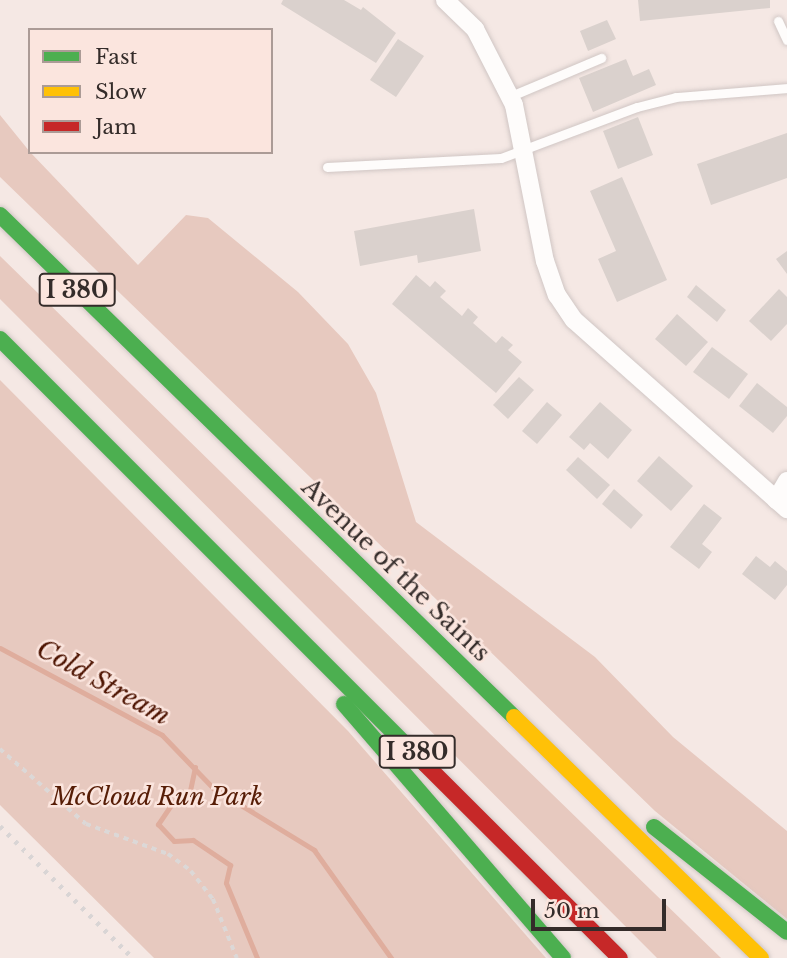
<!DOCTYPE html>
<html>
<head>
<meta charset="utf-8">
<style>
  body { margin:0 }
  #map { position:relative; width:787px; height:958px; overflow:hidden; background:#f5e8e4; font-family:"Libre Baskerville",serif }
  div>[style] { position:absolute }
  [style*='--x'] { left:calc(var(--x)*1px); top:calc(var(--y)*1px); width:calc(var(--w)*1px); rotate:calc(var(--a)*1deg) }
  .green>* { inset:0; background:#e7c9bf }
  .stream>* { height:5px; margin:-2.5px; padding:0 2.5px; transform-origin:2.5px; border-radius:2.5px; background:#dfad9d }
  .building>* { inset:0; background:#dad1cd }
  .path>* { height:3.5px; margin-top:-1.75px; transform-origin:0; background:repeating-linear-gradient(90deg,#dcd8d7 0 5px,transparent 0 10px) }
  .roads { filter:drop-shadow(0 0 2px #d0c6c4) drop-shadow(0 0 2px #d0c6c4) }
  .lane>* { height:9px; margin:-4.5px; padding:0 4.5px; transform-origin:4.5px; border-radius:4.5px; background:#fefcfb }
  .street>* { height:18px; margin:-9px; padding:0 9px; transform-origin:9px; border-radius:9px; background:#fefcfb }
  .fast>* { height:16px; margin:-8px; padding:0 8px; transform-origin:8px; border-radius:8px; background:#4caf50 }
  .slow>* { height:16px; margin:-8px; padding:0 8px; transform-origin:8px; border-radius:8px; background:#ffc107 }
  .jam>* { height:16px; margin:-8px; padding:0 8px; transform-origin:8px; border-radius:8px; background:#c62828 }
  .rail>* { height:5px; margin-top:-2.5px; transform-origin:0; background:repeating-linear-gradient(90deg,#d9d5d5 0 3.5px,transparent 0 10.5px) }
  span { translate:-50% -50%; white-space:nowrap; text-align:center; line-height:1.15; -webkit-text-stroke:5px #fbe5de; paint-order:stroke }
  .shield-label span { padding:2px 5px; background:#fbe5de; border:2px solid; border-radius:5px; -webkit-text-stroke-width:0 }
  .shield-label { font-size:23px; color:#342c2a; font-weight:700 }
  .street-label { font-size:24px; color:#342c2a }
  .park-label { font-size:24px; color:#571d06; font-style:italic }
  .water-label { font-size:26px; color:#4d1300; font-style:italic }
  .legend { position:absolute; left:28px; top:28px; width:245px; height:126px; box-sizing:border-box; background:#fbe5de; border:2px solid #ab9b96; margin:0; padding:9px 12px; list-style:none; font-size:21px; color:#342c2a }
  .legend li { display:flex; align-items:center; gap:14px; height:35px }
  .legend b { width:35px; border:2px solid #ab9b96 }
  .scale { position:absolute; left:531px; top:899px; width:135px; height:32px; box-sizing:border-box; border:4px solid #342c2a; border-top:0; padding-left:9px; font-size:21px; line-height:24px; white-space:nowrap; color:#342c2a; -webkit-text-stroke:5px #fbe5de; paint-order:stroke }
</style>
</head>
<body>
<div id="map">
  <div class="green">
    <div style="clip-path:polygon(0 115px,30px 152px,138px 265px,186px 215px,208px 218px,298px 292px,348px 344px,376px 393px,416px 522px,595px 657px,673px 737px,787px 831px,787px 919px,655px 811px,0 177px)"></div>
    <div style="clip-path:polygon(0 256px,308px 557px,721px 958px,657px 958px,0 299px)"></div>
    <div style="clip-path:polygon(0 380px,348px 731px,546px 958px,154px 958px,0 805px)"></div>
  </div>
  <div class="stream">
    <div style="--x:0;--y:648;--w:184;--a:28.2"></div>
    <div style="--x:162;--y:735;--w:74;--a:46.1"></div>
    <div style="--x:213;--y:788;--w:119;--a:31.5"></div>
    <div style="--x:314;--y:850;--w:133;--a:54.5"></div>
    <div style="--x:195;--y:767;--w:30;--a:102"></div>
    <div style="--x:189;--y:796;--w:17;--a:159"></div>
    <div style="--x:173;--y:802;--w:27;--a:124"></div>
    <div style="--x:158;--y:824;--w:23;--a:47"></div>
    <div style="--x:174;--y:841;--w:19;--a:-3"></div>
    <div style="--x:193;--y:840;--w:45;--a:34"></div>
    <div style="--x:230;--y:865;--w:18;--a:103"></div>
    <div style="--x:226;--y:883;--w:81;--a:67.5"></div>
  </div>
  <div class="building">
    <div style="clip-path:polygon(283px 0,344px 0,361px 10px,363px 7px,396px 33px,376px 63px,281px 4px)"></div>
    <div style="clip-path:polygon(638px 0,770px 0,770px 8px,640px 21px)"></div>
    <div style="clip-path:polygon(607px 20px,616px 39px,588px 51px,580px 31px)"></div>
    <div style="clip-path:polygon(398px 39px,424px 56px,396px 97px,370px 80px)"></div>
    <div style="clip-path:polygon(626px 59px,633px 76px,649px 69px,656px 85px,593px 112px,579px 78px)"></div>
    <div style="clip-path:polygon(638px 117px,653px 155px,618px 169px,603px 131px)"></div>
    <div style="clip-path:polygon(787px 133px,787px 178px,711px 205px,697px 164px)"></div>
    <div style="clip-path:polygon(622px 177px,667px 280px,617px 302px,598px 259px,616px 251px,590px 191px)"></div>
    <div style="clip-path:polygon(474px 209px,481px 251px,418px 263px,417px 255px,360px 266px,354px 231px)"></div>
    <div style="clip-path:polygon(787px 251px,787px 274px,776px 259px)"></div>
    <div style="clip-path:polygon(416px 275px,430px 287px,435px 281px,446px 291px,440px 297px,462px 316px,468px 308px,478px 317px,473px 323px,496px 343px,502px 336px,513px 345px,508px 350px,522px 362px,496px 393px,392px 304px)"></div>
    <div style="clip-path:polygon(696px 285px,726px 310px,717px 322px,687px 297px)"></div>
    <div style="clip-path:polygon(779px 289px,787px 297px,787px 324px,771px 341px,749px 321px)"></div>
    <div style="clip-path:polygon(677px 314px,708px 342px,686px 366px,655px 339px)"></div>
    <div style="clip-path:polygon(712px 347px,748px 374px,729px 399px,693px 372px)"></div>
    <div style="clip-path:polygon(519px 377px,534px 390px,508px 419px,493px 405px)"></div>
    <div style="clip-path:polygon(757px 383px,787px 407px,787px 416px,773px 433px,739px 406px)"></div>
    <div style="clip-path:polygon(547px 402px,562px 415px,537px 444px,522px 431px)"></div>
    <div style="clip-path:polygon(600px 402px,632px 430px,608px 459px,590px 443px,584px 450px,569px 437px)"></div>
    <div style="clip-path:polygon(659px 456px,693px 486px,671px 511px,637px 481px)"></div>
    <div style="clip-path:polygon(578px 457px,610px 485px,597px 499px,566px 470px)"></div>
    <div style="clip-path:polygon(614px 489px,643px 515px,631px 529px,602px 504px)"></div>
    <div style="clip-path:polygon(704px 504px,722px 518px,702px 544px,712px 552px,699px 569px,670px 547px)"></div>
    <div style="clip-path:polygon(756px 556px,770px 567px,775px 561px,787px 571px,787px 585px,775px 600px,742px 574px)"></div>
  </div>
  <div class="path">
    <div style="--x:0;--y:749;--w:114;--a:41.1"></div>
    <div style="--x:86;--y:824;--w:87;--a:20.1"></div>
    <div style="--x:168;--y:854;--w:29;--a:36"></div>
    <div style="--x:191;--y:871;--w:36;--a:52"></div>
    <div style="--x:213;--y:899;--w:64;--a:67.9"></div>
  </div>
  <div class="roads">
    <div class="lane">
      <div style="--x:778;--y:21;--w:21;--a:65"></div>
      <div style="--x:511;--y:96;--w:98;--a:-22.9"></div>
      <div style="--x:327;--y:167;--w:174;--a:-3"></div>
      <div style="--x:501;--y:158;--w:145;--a:-20.6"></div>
      <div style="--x:637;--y:107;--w:40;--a:-14.4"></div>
      <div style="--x:676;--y:97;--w:111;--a:-4.6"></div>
    </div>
    <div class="street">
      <div style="--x:445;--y:0;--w:42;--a:44"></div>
      <div style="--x:475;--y:29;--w:85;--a:62.8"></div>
      <div style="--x:514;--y:105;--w:159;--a:78.8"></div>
      <div style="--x:545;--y:261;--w:36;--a:71"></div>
      <div style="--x:557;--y:295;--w:30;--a:56"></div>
      <div style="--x:574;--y:320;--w:285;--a:41.6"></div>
      <div style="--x:776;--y:500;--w:22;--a:-60"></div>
    </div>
    <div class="fast">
      <div style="--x:0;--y:215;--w:718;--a:44.32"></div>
      <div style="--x:0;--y:339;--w:601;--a:45"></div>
      <div style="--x:344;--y:704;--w:335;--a:49.2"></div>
      <div style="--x:654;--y:827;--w:169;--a:38.3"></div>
    </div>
    <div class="slow">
      <div style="--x:514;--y:717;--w:345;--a:44.3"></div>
    </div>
    <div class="jam">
      <div style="--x:425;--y:764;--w:275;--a:44.9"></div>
    </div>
  </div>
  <div class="rail">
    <div style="--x:0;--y:826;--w:187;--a:44.8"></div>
  </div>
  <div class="shield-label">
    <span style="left:77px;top:290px">I 380</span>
    <span style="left:417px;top:752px">I 380</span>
  </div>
  <div class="street-label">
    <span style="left:396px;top:570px;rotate:44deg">Avenue of the Saints</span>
  </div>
  <div class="park-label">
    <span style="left:157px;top:797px">McCloud Run Park</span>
  </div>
  <div class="water-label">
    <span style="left:103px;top:683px;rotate:29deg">Cold Stream</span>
  </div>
  <ul class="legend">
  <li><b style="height:9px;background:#4caf50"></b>Fast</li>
  <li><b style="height:9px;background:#ffc107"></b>Slow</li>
  <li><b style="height:9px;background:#c62828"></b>Jam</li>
  </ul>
  <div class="scale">50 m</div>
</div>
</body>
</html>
